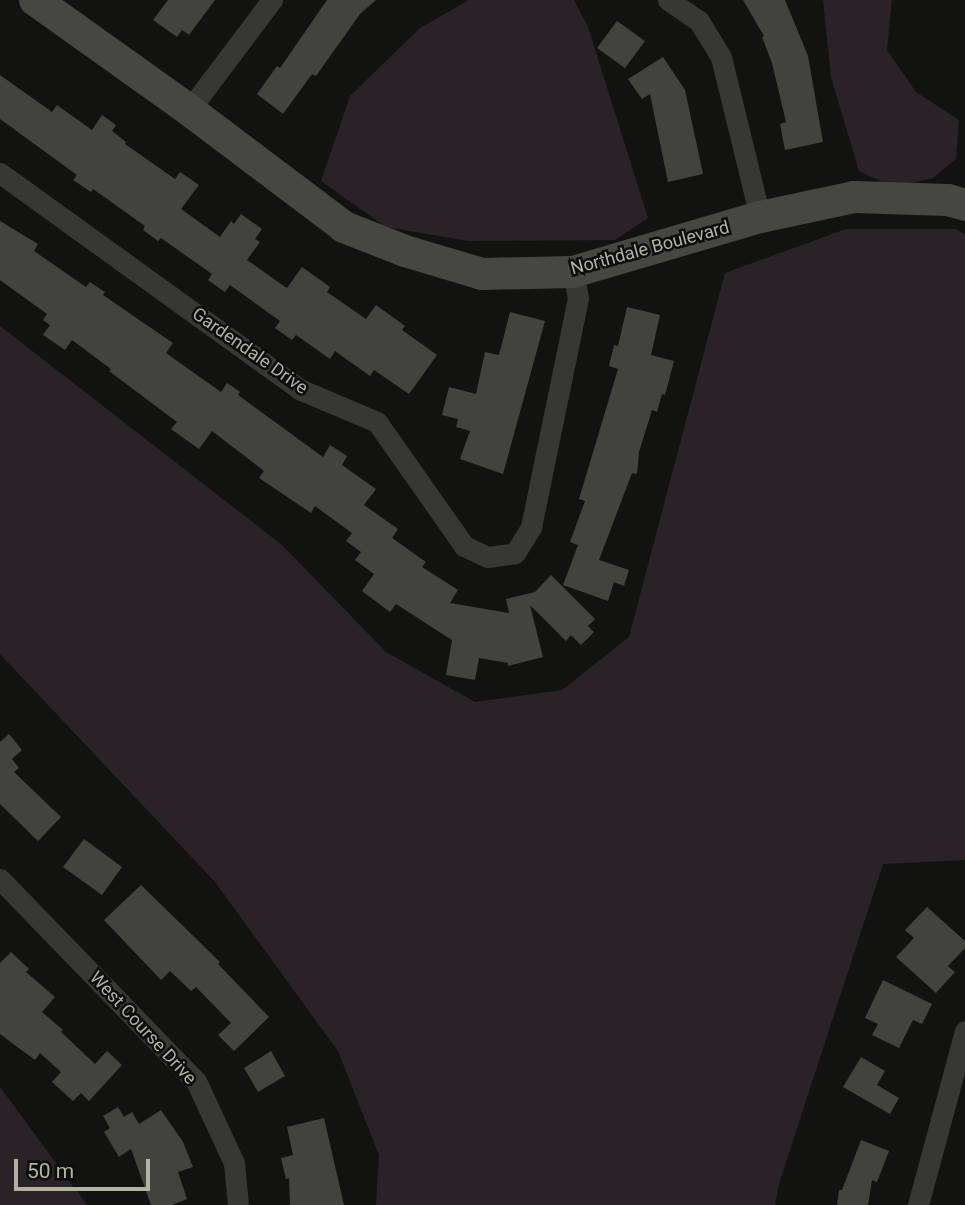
<!DOCTYPE html>
<html>
<head>
<meta charset="utf-8">
<style>
  body { margin:0 }
  #map { position:relative; width:965px; height:1205px; overflow:hidden; background:#121311; font-family:Roboto,sans-serif }
  div>[style] { position:absolute }
  [style*='--x'] { left:calc(var(--x)*1px); top:calc(var(--y)*1px); width:calc(var(--w)*1px); rotate:calc(var(--a)*1deg) }
  .green>* { inset:0; background:#2a2227 }
  .building>* { inset:0; background:#42433d }
  .street>* { height:21px; margin:-10.5px; padding:0 10.5px; transform-origin:10.5px; border-radius:10.5px; background:#373733 }
  .secondary>* { height:32px; margin:-16px; padding:0 16px; transform-origin:16px; border-radius:16px; background:#474741 }
  span { translate:-50% -50%; white-space:nowrap; text-align:center; line-height:1.15; -webkit-text-stroke:5px #0d0e0c; paint-order:stroke }
  .street-label { font-size:18px; color:#b2b1a3 }
  .scale { position:absolute; left:14px; top:1159px; width:136px; height:32px; box-sizing:border-box; border:4px solid #b2b1a3; border-top:0; padding-left:9px; font-size:21px; line-height:24px; white-space:nowrap; color:#b2b1a3; -webkit-text-stroke:5px #0d0e0c; paint-order:stroke }
</style>
</head>
<body>
<div id="map">
  <div class="green">
    <div style="clip-path:polygon(469px 0,574px 0,588px 27px,648px 218px,615px 240px,468px 241px,386px 227px,321px 181px,350px 96px,420px 28px)"></div>
    <div style="clip-path:polygon(823px 0,892px 0,887px 50px,916px 92px,959px 120px,956px 159px,933px 178px,893px 187px,859px 171px,831px 77px)"></div>
    <div style="clip-path:polygon(846px 229px,955px 229px,965px 234px,965px 860px,883px 864px,779px 1184px,775px 1205px,376px 1205px,379px 1155px,338px 1051px,215px 882px,0 654px,0 326px,282px 545px,386px 652px,475px 702px,562px 690px,629px 637px,725px 273px)"></div>
    <div style="clip-path:polygon(0 1087px,87px 1205px,0 1205px)"></div>
  </div>
  <div class="building">
    <div style="clip-path:polygon(168px 0,215px 0,189px 35px,182px 30px,177px 37px,153px 20px)"></div>
    <div style="clip-path:polygon(327px 0,376px 0,360px 14px,316px 76px,312px 74px,283px 114px,257px 94px,277px 66px,280px 68px)"></div>
    <div style="clip-path:polygon(743px 0,785px 0,808px 56px,823px 142px,785px 150px,780px 124px,786px 122px,772px 63px,762px 37px,764px 36px)"></div>
    <div style="clip-path:polygon(617px 21px,645px 41px,625px 68px,597px 48px)"></div>
    <div style="clip-path:polygon(663px 57px,685px 90px,703px 174px,668px 182px,650px 94px,642px 99px,628px 79px)"></div>
    <div style="clip-path:polygon(0 75px,52px 112px,57px 105px,92px 130px,102px 115px,116px 125px,112px 131px,126px 142px,125px 144px,175px 179px,180px 172px,199px 185px,181px 209px,220px 237px,231px 221px,234px 224px,241px 214px,262px 229px,255px 239px,260px 242px,247px 260px,287px 288px,302px 267px,330px 287px,327px 292px,366px 319px,376px 305px,405px 326px,402px 330px,437px 355px,409px 394px,374px 370px,370px 376px,335px 351px,330px 359px,296px 335px,292px 340px,275px 328px,280px 321px,230px 285px,225px 292px,208px 280px,212px 274px,161px 238px,158px 241px,143px 230px,145px 226px,93px 189px,91px 192px,73px 180px,77px 175px,0 119px)"></div>
    <div style="clip-path:polygon(0 221px,38px 244px,34px 251px,86px 287px,90px 282px,105px 292px,103px 295px,173px 343px,166px 353px,221px 392px,227px 383px,240px 392px,238px 395px,323px 457px,330px 445px,347px 456px,342px 465px,376px 489px,364px 505px,398px 529px,392px 538px,426px 562px,422px 567px,458px 590px,450px 603px,509px 613px,506px 599px,535px 592px,551px 575px,595px 619px,588px 626px,594px 632px,581px 645px,571px 635px,566px 641px,530px 605px,543px 657px,508px 666px,508px 663px,479px 658px,475px 680px,446px 675px,452px 640px,396px 604px,390px 612px,362px 591px,374px 574px,355px 560px,361px 552px,346px 541px,352px 533px,315px 506px,311px 513px,259px 478px,264px 471px,212px 431px,199px 449px,171px 429px,177px 422px,109px 371px,111px 369px,72px 340px,65px 350px,43px 335px,50px 325px,43px 320px,47px 314px,0 280px)"></div>
    <div style="clip-path:polygon(627px 307px,660px 315px,651px 355px,674px 361px,665px 395px,662px 394px,657px 412px,652px 410px,639px 452px,637px 474px,632px 473px,599px 560px,629px 570px,624px 586px,614px 582px,608px 601px,563px 585px,578px 545px,570px 542px,585px 501px,579px 499px,618px 369px,609px 366px,614px 345px,618px 346px)"></div>
    <div style="clip-path:polygon(510px 312px,545px 321px,503px 474px,460px 459px,470px 431px,456px 427px,458px 419px,442px 415px,449px 387px,476px 394px,485px 352px,499px 355px)"></div>
    <div style="clip-path:polygon(9px 734px,22px 750px,12px 759px,19px 768px,14px 772px,61px 817px,38px 841px,0 804px,0 742px)"></div>
    <div style="clip-path:polygon(84px 839px,122px 867px,102px 895px,63px 867px)"></div>
    <div style="clip-path:polygon(141px 885px,220px 962px,218px 964px,269px 1017px,234px 1051px,218px 1035px,231px 1023px,196px 987px,191px 991px,170px 971px,161px 980px,104px 920px)"></div>
    <div style="clip-path:polygon(927px 907px,965px 941px,965px 948px,948px 966px,955px 972px,936px 993px,896px 957px,914px 938px,905px 930px)"></div>
    <div style="clip-path:polygon(11px 952px,29px 969px,26px 972px,55px 997px,42px 1012px,63px 1030px,61px 1032px,95px 1064px,107px 1051px,122px 1065px,89px 1101px,81px 1093px,73px 1101px,52px 1082px,61px 1072px,40px 1053px,35px 1060px,0 1034px,0 963px)"></div>
    <div style="clip-path:polygon(883px 980px,932px 1004px,922px 1024px,913px 1020px,899px 1048px,872px 1035px,878px 1024px,865px 1018px)"></div>
    <div style="clip-path:polygon(271px 1051px,285px 1076px,258px 1092px,244px 1068px)"></div>
    <div style="clip-path:polygon(861px 1057px,885px 1071px,877px 1085px,899px 1098px,890px 1114px,843px 1087px)"></div>
    <div style="clip-path:polygon(118px 1107px,124px 1117px,132px 1112px,139px 1124px,161px 1110px,183px 1142px,193px 1167px,178px 1172px,187px 1199px,172px 1205px,151px 1205px,131px 1149px,119px 1157px,104px 1132px,110px 1128px,103px 1116px)"></div>
    <div style="clip-path:polygon(324px 1118px,344px 1205px,290px 1205px,289px 1178px,286px 1179px,281px 1158px,293px 1155px,287px 1127px)"></div>
    <div style="clip-path:polygon(861px 1140px,889px 1151px,877px 1182px,872px 1180px,868px 1205px,837px 1205px,839px 1190px,842px 1190px)"></div>
  </div>
  <div class="street">
    <div style="--x:668;--y:0;--w:37;--a:34"></div>
    <div style="--x:699;--y:21;--w:42;--a:58.6"></div>
    <div style="--x:721;--y:57;--w:165;--a:76.3"></div>
    <div style="--x:189;--y:110;--w:138;--a:-53"></div>
    <div style="--x:0;--y:173;--w:369;--a:35.8"></div>
    <div style="--x:299;--y:389;--w:85;--a:22.9"></div>
    <div style="--x:377;--y:422;--w:151;--a:54.9"></div>
    <div style="--x:464;--y:546;--w:26;--a:25"></div>
    <div style="--x:488;--y:557;--w:27;--a:-8"></div>
    <div style="--x:515;--y:553;--w:31;--a:-58"></div>
    <div style="--x:531;--y:527;--w:234;--a:-78.4"></div>
    <div style="--x:578;--y:298;--w:26;--a:-101"></div>
    <div style="--x:0;--y:879;--w:281;--a:45.9"></div>
    <div style="--x:196;--y:1081;--w:90;--a:65.1"></div>
    <div style="--x:234;--y:1163;--w:42;--a:84.6"></div>
    <div style="--x:918;--y:1205;--w:180;--a:-74.9"></div>
  </div>
  <div class="secondary">
    <div style="--x:35;--y:0;--w:189;--a:35.5"></div>
    <div style="--x:189;--y:110;--w:194;--a:37"></div>
    <div style="--x:344;--y:227;--w:66;--a:21.5"></div>
    <div style="--x:405;--y:251;--w:80;--a:16.6"></div>
    <div style="--x:482;--y:274;--w:91;--a:-1.3"></div>
    <div style="--x:573;--y:272;--w:195;--a:-16.4"></div>
    <div style="--x:760;--y:217;--w:96;--a:-12"></div>
    <div style="--x:854;--y:197;--w:94;--a:1.8"></div>
    <div style="--x:948;--y:200;--w:18;--a:16"></div>
  </div>
  <div class="street-label">
    <span style="left:650px;top:248px;rotate:-15deg">Northdale Boulevard</span>
    <span style="left:250px;top:351px;rotate:35deg">Gardendale Drive</span>
    <span style="left:143px;top:1028px;rotate:47deg">West Course Drive</span>
  </div>
  <div class="scale">50 m</div>
</div>
</body>
</html>
